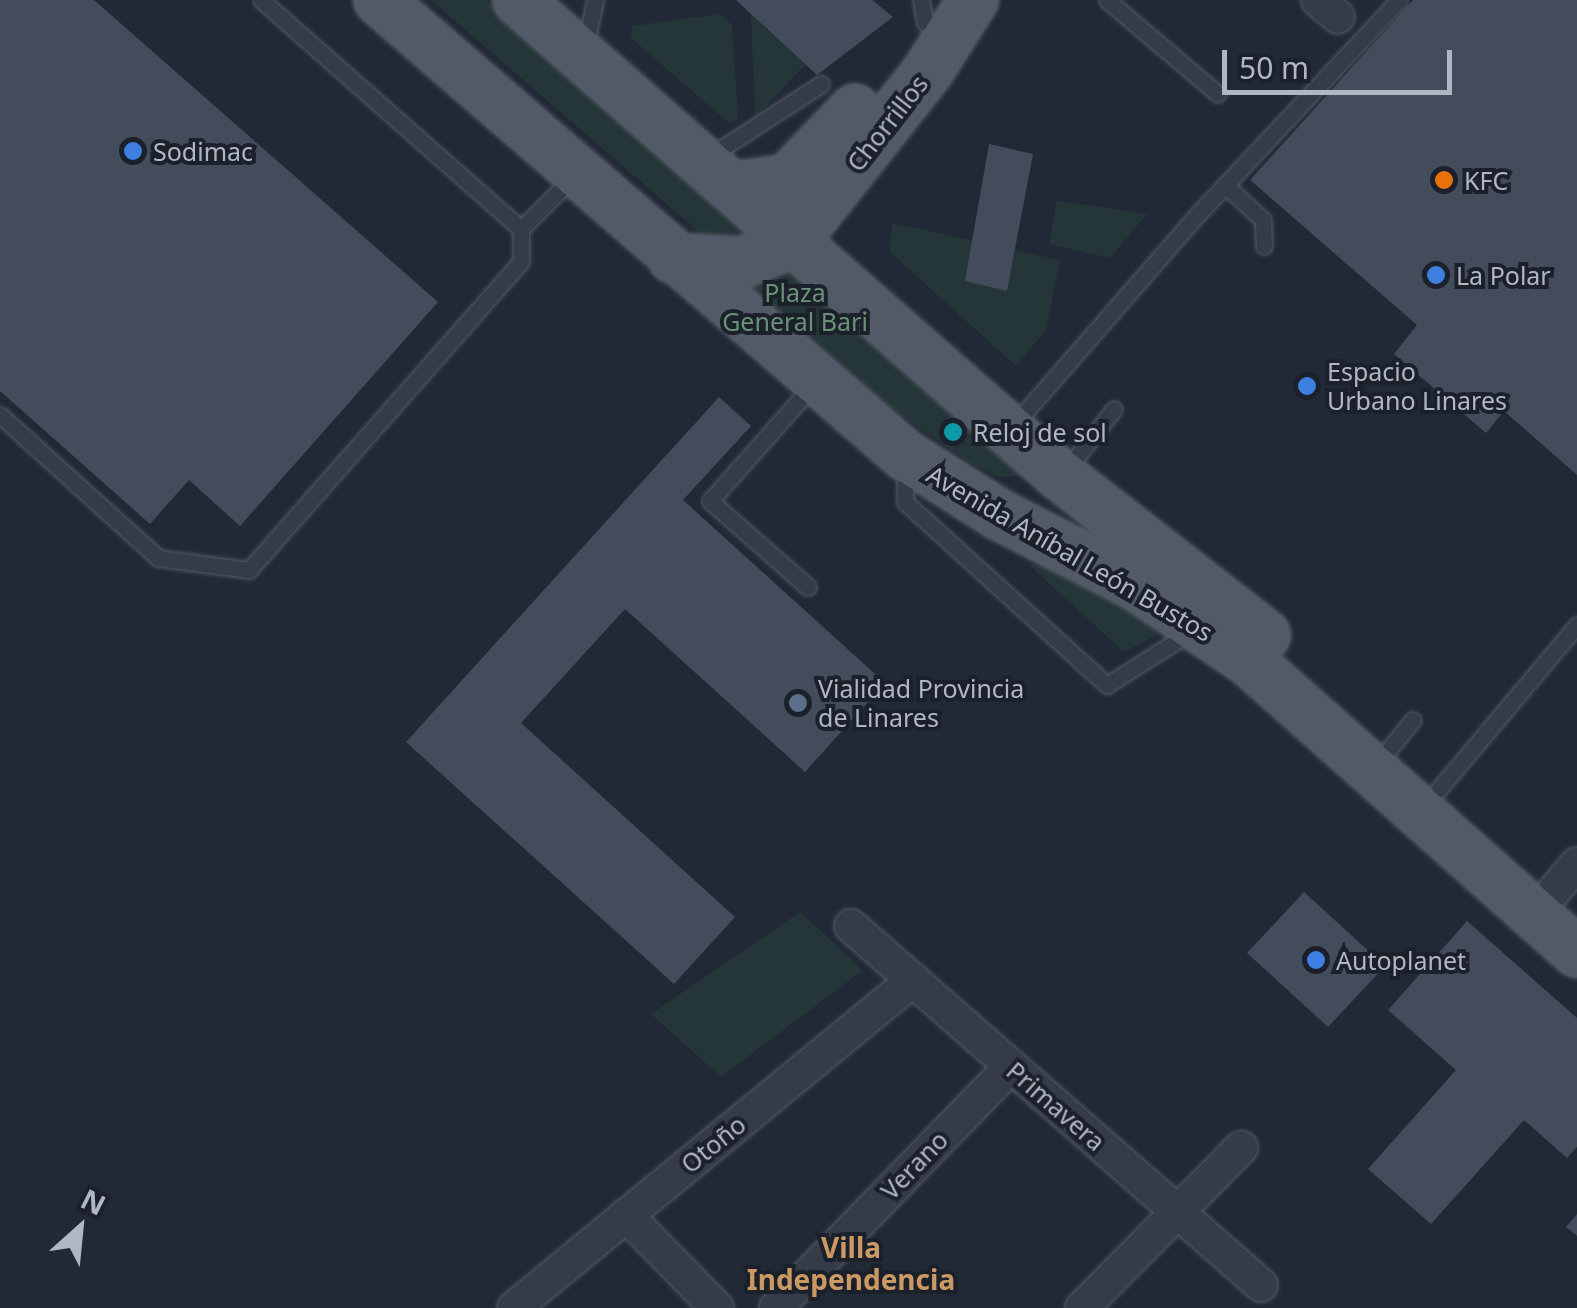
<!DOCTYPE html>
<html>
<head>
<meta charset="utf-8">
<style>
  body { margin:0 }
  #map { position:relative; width:1577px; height:1308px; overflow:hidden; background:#222936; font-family:"Noto Sans",sans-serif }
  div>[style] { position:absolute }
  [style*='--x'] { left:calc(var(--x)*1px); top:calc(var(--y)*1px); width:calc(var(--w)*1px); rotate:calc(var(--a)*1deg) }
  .green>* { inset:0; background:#253638 }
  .building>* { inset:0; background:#434c5b }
  .roads { filter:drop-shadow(0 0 2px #535965) drop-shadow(0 0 2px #535965) }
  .service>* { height:15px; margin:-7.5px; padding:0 7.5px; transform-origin:7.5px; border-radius:7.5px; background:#353b47 }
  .minor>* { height:32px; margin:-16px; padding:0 16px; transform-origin:16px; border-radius:16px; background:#353b47 }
  .primary>* { height:50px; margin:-25px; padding:0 25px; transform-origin:25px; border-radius:25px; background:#535a67 }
  .dots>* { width:28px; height:28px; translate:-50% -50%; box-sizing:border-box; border:5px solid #1b202b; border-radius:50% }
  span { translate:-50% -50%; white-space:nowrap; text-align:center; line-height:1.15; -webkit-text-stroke:8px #1b202b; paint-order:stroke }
  .street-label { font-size:25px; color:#b0b6c3 }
  .poi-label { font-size:25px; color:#b0b6c3 }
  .left { translate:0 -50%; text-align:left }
  .park-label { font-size:25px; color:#699276 }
  .neighbourhood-label { font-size:28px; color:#cb9964; font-weight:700 }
  .north { position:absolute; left:30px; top:1178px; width:100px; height:100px; -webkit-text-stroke:8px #1b202b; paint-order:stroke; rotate:27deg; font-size:28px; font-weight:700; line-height:40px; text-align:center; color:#b0b6c3 }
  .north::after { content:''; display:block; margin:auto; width:35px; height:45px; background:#b0b6c3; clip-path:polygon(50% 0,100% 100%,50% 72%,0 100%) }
  .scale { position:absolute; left:1222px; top:50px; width:230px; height:45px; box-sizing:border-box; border:5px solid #b0b6c3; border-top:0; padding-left:12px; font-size:30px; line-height:35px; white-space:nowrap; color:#b0b6c3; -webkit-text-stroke:8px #1b202b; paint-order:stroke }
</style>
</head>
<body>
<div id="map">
  <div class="green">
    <div style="clip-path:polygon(431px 0,487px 0,764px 236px,715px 246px)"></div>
    <div style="clip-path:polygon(720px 14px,732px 25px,738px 119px,729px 123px,630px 37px,633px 26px)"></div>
    <div style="clip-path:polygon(751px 14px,806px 64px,755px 118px)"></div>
    <div style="clip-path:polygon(1057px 201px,1074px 203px,1147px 214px,1110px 258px,1049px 244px)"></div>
    <div style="clip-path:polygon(893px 223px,1060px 260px,1046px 330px,1016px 366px,889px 251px)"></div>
    <div style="clip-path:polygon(789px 263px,1031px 475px,999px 477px,969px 462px,774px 328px,731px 276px)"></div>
    <div style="clip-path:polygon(1047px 557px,1168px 629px,1124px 652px,1030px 566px)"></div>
    <div style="clip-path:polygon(800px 912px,863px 970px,721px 1077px,651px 1014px)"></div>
  </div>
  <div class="building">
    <div style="clip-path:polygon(0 0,94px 0,438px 302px,240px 526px,189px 480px,150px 524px,0 391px)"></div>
    <div style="clip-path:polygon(736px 0,872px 0,893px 17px,817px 75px)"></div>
    <div style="clip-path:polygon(1413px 0,1577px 0,1577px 475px,1504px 411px,1486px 433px,1394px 354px,1417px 325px,1250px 180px)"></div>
    <div style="clip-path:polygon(989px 144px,1033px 154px,1007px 291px,965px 281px)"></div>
    <div style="clip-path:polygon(719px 397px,751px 426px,683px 500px,885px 683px,805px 772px,625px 609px,521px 723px,735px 917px,674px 984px,406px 742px)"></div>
    <div style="clip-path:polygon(1304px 892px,1385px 966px,1328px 1027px,1247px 953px)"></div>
    <div style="clip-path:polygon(1467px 921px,1577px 1018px,1577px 1147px,1567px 1158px,1524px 1120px,1431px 1224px,1368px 1169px,1456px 1070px,1388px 1010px)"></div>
    <div style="clip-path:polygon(1577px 1214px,1577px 1236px,1566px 1227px)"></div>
  </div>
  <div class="roads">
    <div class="service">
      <div style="--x:921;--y:0;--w:23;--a:80"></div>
      <div style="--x:1107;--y:0;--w:145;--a:40.3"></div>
      <div style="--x:586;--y:44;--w:45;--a:-78.4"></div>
      <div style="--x:707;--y:158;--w:136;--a:-33"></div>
      <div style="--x:1225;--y:185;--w:52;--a:42.6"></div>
      <div style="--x:1263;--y:220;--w:26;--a:88"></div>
      <div style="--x:521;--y:229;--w:76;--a:-45"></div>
      <div style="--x:0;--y:415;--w:213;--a:42.1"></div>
      <div style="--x:158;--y:558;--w:92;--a:7.5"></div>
      <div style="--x:249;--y:570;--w:412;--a:-48.6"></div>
      <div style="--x:521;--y:261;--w:32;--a:-90"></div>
      <div style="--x:521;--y:229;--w:346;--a:-138.6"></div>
      <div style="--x:1012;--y:427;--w:283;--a:-48.9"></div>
      <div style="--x:1198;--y:214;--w:294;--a:-46.8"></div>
      <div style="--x:905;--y:464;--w:38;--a:90"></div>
      <div style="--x:905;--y:502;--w:273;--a:42.2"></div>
      <div style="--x:1107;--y:685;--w:97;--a:-32.4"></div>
      <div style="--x:1064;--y:473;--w:81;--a:-52"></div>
      <div style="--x:808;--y:587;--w:130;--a:-138.7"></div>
      <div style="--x:710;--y:501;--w:155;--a:-48.4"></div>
      <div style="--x:1390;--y:748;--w:36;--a:-51"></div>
      <div style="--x:1438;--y:790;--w:216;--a:-49.9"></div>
    </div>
    <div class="minor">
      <div style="--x:1318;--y:0;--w:26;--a:40"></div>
      <div style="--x:1554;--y:891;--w:35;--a:-50"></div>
      <div style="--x:851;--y:926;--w:545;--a:41.21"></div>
      <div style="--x:626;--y:1215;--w:130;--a:45.6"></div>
      <div style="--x:514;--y:1308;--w:517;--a:-39.42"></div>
      <div style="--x:776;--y:1308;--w:337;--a:-45.8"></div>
      <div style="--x:1082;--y:1308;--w:226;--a:-45.2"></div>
    </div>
    <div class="primary">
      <div style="--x:379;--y:0;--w:695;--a:40.86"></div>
      <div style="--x:905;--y:455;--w:110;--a:32.4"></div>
      <div style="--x:998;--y:514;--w:153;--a:27.2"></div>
      <div style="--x:1134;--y:584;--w:137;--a:33.7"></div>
      <div style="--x:1248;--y:660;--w:440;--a:41.6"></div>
      <div style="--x:518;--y:0;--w:722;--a:41.24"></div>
      <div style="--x:1061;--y:476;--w:259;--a:37.9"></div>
      <div style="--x:732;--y:187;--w:55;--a:-7.3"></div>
      <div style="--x:787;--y:180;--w:98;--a:-46.2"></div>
      <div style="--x:673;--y:258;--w:69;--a:4.1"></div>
      <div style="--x:742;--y:263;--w:55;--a:-22.4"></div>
      <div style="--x:793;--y:242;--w:218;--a:-51.7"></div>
      <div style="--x:928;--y:71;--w:84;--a:-57.6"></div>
    </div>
  </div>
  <div class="dots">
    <div style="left:133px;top:151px;background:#3f7fe0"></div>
    <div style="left:1444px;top:180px;background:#e8710a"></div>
    <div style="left:1436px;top:275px;background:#3f7fe0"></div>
    <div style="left:1307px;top:386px;background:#3f7fe0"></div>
    <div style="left:953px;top:432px;background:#0f9aa8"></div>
    <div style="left:798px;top:703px;background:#5c6f8a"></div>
    <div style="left:1316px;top:960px;background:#3f7fe0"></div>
  </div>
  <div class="street-label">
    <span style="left:887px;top:123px;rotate:-52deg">Chorrillos</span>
    <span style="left:1070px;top:553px;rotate:30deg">Avenida Aníbal León Bustos</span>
    <span style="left:1056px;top:1106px;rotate:41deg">Primavera</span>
    <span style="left:713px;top:1144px;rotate:-39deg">Otoño</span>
    <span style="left:914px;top:1165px;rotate:-46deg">Verano</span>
  </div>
  <div class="poi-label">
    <span class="left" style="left:153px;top:151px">Sodimac</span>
    <span class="left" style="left:1464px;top:180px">KFC</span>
    <span class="left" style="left:1456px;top:275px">La Polar</span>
    <span class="left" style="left:1327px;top:386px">Espacio<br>Urbano Linares</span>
    <span class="left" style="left:973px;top:432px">Reloj de sol</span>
    <span class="left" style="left:818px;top:703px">Vialidad Provincia<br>de Linares</span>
    <span class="left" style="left:1336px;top:960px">Autoplanet</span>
  </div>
  <div class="park-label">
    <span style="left:795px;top:307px">Plaza<br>General Bari</span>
  </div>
  <div class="neighbourhood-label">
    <span style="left:851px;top:1263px">Villa<br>Independencia</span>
  </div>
  <div class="north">N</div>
  <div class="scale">50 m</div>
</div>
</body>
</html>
